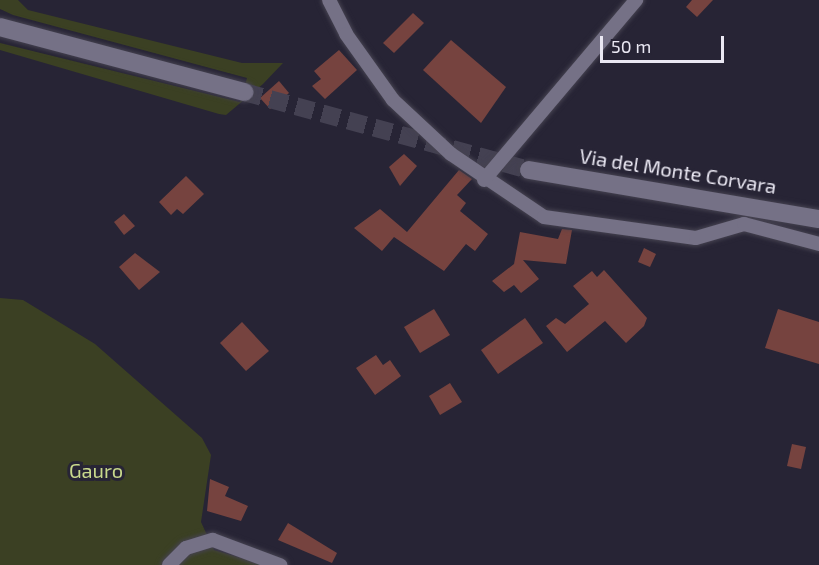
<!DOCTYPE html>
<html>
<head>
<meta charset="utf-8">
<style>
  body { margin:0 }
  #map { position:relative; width:819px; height:565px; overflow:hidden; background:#272435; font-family:"Exo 2",sans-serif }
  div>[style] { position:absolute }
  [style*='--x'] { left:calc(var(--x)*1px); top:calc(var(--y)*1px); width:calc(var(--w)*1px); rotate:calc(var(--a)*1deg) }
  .green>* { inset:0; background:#3b4023 }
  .building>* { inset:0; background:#76433f }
  .secondary-tunnel>* { height:18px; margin-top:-9px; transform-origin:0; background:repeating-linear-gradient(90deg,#444152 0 18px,transparent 0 27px) }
  .roads { filter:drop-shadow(0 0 2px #454250) drop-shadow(0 0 2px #454250) }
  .street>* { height:14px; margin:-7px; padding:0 7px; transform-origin:7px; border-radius:7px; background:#757186 }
  .secondary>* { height:18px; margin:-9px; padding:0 9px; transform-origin:9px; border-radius:9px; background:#757186 }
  span { translate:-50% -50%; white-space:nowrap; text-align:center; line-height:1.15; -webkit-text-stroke:6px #272435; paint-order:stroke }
  .street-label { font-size:20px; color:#eae8f3 }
  .park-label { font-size:20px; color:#c9d98c }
  .scale { position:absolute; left:600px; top:36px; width:124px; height:27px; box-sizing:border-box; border:3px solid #eae8f3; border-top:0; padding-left:8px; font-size:18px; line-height:21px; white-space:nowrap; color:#eae8f3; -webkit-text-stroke:4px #272435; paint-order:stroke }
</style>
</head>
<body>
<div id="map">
  <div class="green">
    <div style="clip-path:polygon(0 0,18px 0,28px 10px,242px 63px,283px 63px,263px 84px,226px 115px,219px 114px,0 50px,0 43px,240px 102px,247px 78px,13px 15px,0 9px)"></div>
    <div style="clip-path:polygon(0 298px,23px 300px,95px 344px,202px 438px,211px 455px,201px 522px,214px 550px,265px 565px,0 565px)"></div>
  </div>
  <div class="building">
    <div style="clip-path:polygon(692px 0,713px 0,697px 17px,686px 7px)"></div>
    <div style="clip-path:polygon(413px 13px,424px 23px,394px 53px,383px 43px)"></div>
    <div style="clip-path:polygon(451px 40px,506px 87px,481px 123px,423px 70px)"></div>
    <div style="clip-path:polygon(339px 50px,357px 70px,325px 99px,312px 86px,321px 79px,314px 71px)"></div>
    <div style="clip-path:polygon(279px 81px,289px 93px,270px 109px,260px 98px)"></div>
    <div style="clip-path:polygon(404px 154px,417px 166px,400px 186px,389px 167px)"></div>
    <div style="clip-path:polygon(459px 170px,472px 179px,457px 195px,466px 203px,460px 211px,488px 234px,475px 251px,466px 244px,444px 271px,394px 237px,382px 251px,354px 228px,380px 209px,407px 232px)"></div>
    <div style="clip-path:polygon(186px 176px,204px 194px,183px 214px,177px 209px,171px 215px,159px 202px)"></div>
    <div style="clip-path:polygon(124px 214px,135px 226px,124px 235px,114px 222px)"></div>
    <div style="clip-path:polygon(562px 229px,572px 230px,566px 264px,523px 260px,539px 279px,521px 293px,514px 285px,504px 292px,492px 281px,514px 264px,520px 232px,558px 239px)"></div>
    <div style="clip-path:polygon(644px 248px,656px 254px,650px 267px,638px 262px)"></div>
    <div style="clip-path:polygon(135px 253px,160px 272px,139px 290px,119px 267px)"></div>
    <div style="clip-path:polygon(604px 270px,647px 318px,644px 326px,626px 343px,605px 321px,567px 352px,546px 326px,556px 318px,565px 324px,589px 304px,573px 286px,592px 271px,597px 277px)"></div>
    <div style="clip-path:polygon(434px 309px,450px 335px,420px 353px,404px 327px)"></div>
    <div style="clip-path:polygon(778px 309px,819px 322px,819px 364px,765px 348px)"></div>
    <div style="clip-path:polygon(525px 318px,543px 343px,498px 374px,481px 350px)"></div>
    <div style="clip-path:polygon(242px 322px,269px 351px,246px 371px,220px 343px)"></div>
    <div style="clip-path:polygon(376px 355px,383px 365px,390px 360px,401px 376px,375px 395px,356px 368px)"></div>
    <div style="clip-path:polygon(450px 383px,462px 402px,440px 415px,429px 396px)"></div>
    <div style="clip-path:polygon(792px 444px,806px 447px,801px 469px,787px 466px)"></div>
    <div style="clip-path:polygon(210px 479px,229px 487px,225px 496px,248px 506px,241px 521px,207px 511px)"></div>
    <div style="clip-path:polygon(288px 523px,337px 553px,332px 563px,278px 540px)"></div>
  </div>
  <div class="secondary-tunnel">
    <div style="--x:244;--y:92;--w:295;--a:15.3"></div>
  </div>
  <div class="roads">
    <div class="street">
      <div style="--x:329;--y:0;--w:38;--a:63"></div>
      <div style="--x:346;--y:34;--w:81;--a:54.5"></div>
      <div style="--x:393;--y:100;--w:79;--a:43"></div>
      <div style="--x:451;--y:154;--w:112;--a:34.1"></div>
      <div style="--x:544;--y:217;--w:153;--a:7.9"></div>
      <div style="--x:696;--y:238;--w:50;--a:-16.3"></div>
      <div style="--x:744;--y:224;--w:78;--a:14.9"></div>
      <div style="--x:484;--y:180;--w:236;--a:-49.8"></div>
      <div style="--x:169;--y:565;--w:24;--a:-45"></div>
      <div style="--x:186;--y:548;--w:28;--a:-17"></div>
      <div style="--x:213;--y:540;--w:72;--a:20.5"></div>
    </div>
    <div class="secondary">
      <div style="--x:0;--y:27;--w:253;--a:14.9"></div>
      <div style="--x:529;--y:170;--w:294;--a:9.6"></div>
    </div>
  </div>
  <div class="street-label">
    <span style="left:678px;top:171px;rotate:9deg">Via del Monte Corvara</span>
  </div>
  <div class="park-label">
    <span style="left:96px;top:470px">Gauro</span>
  </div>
  <div class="scale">50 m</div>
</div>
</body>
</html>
